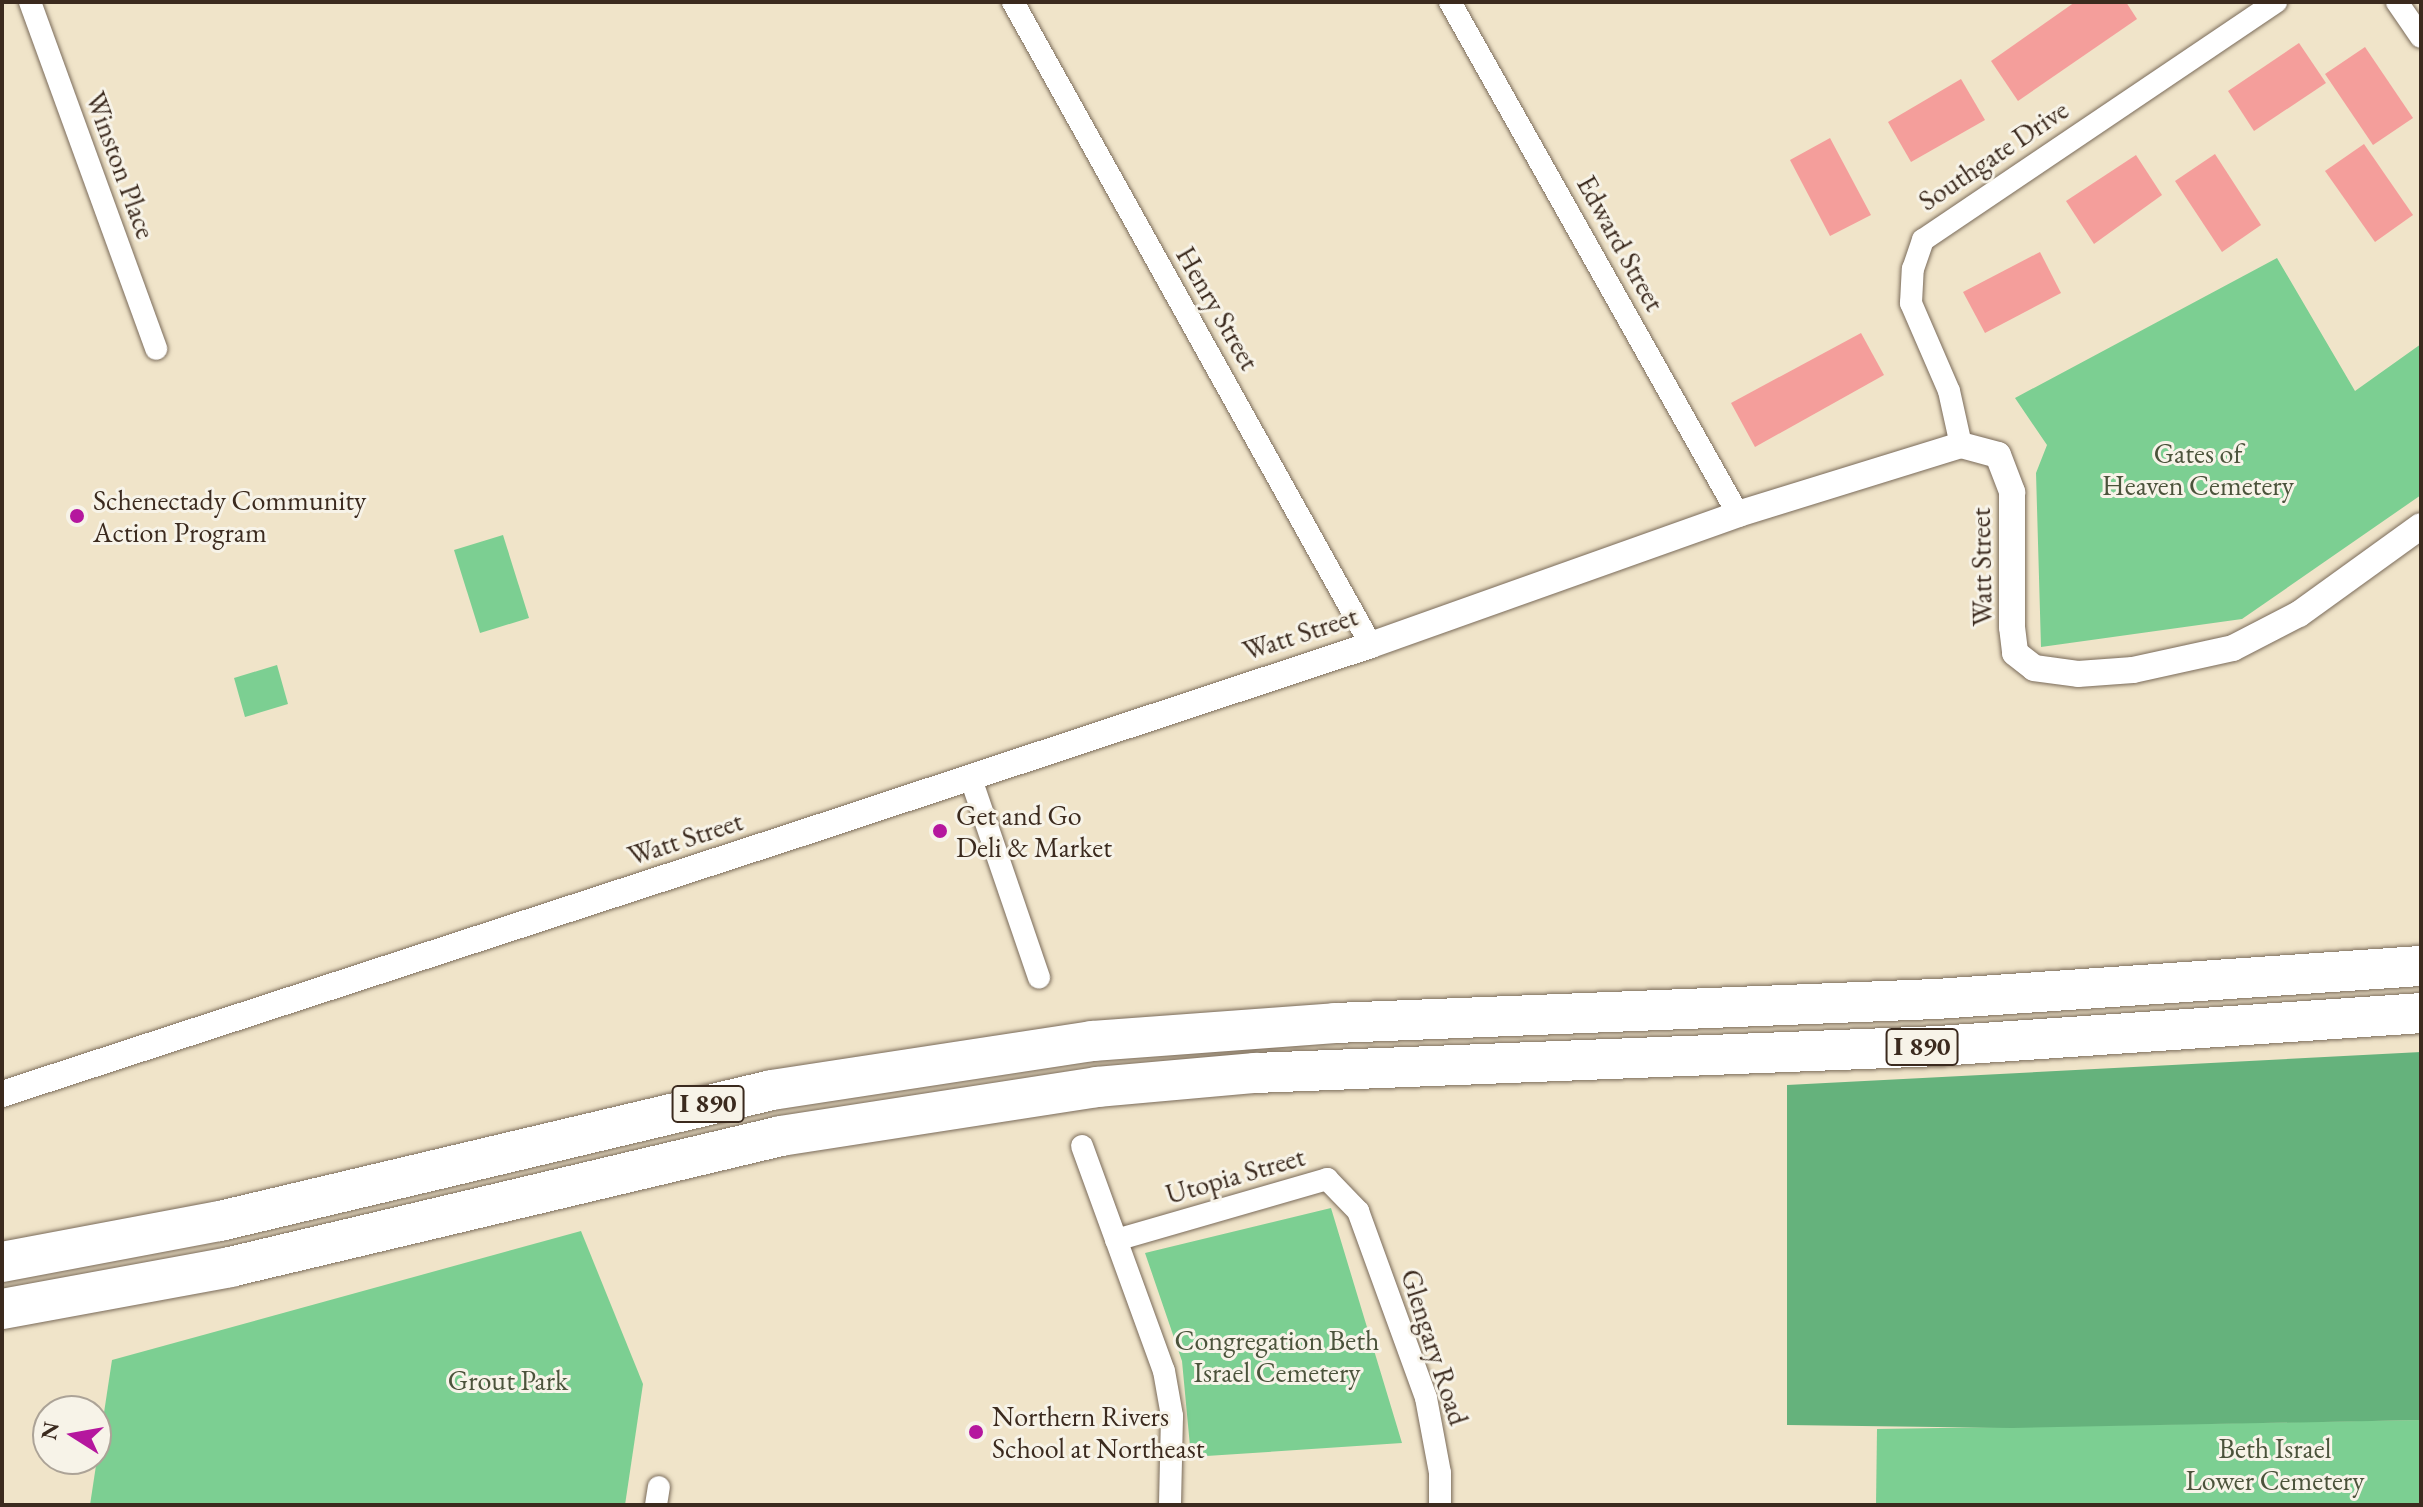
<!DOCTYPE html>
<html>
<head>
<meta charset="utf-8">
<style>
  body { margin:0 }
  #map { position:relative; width:2423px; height:1507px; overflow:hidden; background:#f0e4c9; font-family:"EB Garamond",serif }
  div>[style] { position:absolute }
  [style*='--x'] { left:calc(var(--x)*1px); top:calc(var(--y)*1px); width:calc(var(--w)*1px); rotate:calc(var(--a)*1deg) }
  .green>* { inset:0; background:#7ccf92 }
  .forest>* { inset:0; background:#65b27c }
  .building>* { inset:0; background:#f49e9b }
  .roads { filter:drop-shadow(0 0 2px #7a6b5a) drop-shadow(0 0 2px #7a6b5a) }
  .minor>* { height:22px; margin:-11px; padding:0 11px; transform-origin:11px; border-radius:11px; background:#fff }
  .tertiary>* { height:26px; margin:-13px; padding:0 13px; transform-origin:13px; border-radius:13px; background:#fff }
  .motorway>* { height:40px; margin:-20px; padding:0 20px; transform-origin:20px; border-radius:20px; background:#fff }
  .dots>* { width:22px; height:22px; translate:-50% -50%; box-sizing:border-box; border:4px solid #f7f3e8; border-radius:50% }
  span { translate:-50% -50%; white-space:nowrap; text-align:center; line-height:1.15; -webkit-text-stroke:6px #f7f3e8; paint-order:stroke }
  .shield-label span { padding:2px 6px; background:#f7f3e8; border:2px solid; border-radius:6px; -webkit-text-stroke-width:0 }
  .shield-label { font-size:26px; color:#3b2a1e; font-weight:700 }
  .street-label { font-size:28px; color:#3b2a1e }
  .park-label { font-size:28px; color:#4b533b }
  .poi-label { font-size:28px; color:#3b2a1e }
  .left { translate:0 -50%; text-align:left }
  .frame { position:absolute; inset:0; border:4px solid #3b2a1e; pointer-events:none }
  .north { position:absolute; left:32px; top:1395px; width:80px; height:80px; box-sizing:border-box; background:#f7f3e8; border:2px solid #aca397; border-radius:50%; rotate:281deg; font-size:22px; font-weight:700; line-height:32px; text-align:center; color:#3b2a1e }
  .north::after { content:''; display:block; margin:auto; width:28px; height:36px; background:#b5179e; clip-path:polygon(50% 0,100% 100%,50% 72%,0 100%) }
</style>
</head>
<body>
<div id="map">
  <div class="green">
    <div style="clip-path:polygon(2277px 258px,2355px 391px,2421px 344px,2421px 495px,2242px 619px,2041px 647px,2036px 473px,2047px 445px,2015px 398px)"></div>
    <div style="clip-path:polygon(503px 535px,529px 618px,480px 633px,454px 550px)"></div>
    <div style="clip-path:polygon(277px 665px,288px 704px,245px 717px,234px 678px)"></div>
    <div style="clip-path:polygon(1331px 1208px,1402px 1443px,1191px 1457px,1182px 1361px,1145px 1253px)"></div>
    <div style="clip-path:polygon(581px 1231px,643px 1384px,625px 1505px,90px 1505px,112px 1360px)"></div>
    <div style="clip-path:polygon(2421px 1420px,2421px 1505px,1876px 1505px,1877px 1429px)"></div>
  </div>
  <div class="forest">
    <div style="clip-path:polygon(2421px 1052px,2421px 1420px,2012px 1428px,1787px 1425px,1787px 1085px)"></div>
  </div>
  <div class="building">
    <div style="clip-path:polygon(2075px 2px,2126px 2px,2137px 19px,2018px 101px,1991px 61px)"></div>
    <div style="clip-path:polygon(2299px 43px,2326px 83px,2254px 131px,2228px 91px)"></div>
    <div style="clip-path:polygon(2365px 47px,2413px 118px,2373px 145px,2325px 74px)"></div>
    <div style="clip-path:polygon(1961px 79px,1985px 120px,1911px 162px,1888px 122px)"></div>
    <div style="clip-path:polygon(1830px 138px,1871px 215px,1830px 236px,1790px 160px)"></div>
    <div style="clip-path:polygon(2364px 144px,2413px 215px,2375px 242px,2325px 171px)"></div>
    <div style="clip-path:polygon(2215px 154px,2261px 225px,2222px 252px,2175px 181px)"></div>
    <div style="clip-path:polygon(2136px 155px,2162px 195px,2094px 244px,2066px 201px)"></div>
    <div style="clip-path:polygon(2040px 252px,2061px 293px,1985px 333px,1963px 292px)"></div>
    <div style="clip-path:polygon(1861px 333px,1884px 375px,1755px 447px,1731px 403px)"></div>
  </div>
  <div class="roads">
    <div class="minor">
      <div style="--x:30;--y:2;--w:369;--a:70"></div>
      <div style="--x:1013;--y:2;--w:736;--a:60.89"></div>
      <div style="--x:1450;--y:2;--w:587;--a:60.64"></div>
      <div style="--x:2397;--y:2;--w:42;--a:55.6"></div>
      <div style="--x:1961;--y:445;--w:55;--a:-102.5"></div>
      <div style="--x:1949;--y:391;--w:96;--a:-113.4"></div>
      <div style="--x:1911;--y:303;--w:34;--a:-87"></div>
      <div style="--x:1913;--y:269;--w:31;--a:-71"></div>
      <div style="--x:1923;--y:240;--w:426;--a:-34"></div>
      <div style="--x:970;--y:776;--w:213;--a:71.1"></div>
      <div style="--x:1082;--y:1146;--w:239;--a:70"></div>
      <div style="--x:1164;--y:1371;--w:46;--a:79.9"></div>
      <div style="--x:1172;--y:1416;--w:89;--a:91.3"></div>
      <div style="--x:1116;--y:1240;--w:220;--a:-16.1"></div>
      <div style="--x:1327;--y:1179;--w:45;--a:45.9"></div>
      <div style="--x:1358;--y:1211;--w:199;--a:70"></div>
      <div style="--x:1426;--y:1398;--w:76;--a:79.4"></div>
      <div style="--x:1440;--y:1473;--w:32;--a:90"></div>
      <div style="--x:656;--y:1505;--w:18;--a:-81"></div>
    </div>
    <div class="tertiary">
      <div style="--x:2;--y:1094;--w:841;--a:-18.07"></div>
      <div style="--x:802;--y:833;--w:599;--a:-18.28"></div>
      <div style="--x:1371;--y:645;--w:390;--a:-19.6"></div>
      <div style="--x:1738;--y:514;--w:233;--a:-17.2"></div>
      <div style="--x:1961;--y:445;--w:38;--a:15"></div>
      <div style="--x:1998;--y:455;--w:40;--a:69"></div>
      <div style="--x:2012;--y:492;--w:135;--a:90"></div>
      <div style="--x:2012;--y:627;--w:26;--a:83"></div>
      <div style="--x:2015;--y:653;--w:24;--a:38"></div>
      <div style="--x:2034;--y:668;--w:44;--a:7.8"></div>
      <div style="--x:2078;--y:674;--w:55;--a:-4.2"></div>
      <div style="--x:2133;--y:670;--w:102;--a:-12.4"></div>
      <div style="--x:2233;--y:648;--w:74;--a:-27.3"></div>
      <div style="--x:2299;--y:614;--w:150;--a:-35.8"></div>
    </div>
    <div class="motorway">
      <div style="--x:2;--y:1262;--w:222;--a:-10.7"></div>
      <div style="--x:220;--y:1221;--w:567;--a:-13.35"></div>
      <div style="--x:772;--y:1090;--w:324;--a:-8.7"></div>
      <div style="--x:1092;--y:1041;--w:244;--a:-4.2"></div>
      <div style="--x:1335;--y:1023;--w:601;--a:-2.29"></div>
      <div style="--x:1936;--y:999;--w:486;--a:-3.9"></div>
      <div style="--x:2;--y:1309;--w:232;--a:-10.4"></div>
      <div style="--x:230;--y:1267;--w:566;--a:-13.37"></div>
      <div style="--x:781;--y:1136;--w:320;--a:-8.8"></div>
      <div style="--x:1097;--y:1087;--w:159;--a:-5.1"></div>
      <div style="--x:1255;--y:1073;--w:684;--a:-2.26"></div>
      <div style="--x:1938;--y:1046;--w:484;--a:-3.9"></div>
    </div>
  </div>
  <div class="dots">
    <div style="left:77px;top:516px;background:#b5179e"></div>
    <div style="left:940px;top:831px;background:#b5179e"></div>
    <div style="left:976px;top:1432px;background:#b5179e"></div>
  </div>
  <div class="shield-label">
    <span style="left:1922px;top:1047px">I 890</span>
    <span style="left:708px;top:1104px">I 890</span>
  </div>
  <div class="street-label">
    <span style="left:1993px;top:155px;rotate:-34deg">Southgate Drive</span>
    <span style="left:121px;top:165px;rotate:70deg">Winston Place</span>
    <span style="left:1621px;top:243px;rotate:61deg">Edward Street</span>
    <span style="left:1218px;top:308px;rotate:60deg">Henry Street</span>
    <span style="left:1981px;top:567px;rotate:-91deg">Watt Street</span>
    <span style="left:1300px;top:633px;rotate:-18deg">Watt Street</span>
    <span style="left:685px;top:838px;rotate:-18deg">Watt Street</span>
    <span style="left:1235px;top:1175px;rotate:-16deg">Utopia Street</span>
    <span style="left:1435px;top:1347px;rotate:72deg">Glengary Road</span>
  </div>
  <div class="park-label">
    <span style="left:2198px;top:469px">Gates of<br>Heaven Cemetery</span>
    <span style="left:1277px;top:1356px">Congregation Beth<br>Israel Cemetery</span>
    <span style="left:508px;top:1380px">Grout Park</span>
    <span style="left:2275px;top:1464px">Beth Israel<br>Lower Cemetery</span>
  </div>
  <div class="poi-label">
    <span class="left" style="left:93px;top:516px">Schenectady Community<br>Action Program</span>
    <span class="left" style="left:956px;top:831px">Get and Go<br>Deli &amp; Market</span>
    <span class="left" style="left:992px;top:1432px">Northern Rivers<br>School at Northeast</span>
  </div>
  <div class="frame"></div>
  <div class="north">N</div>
</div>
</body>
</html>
